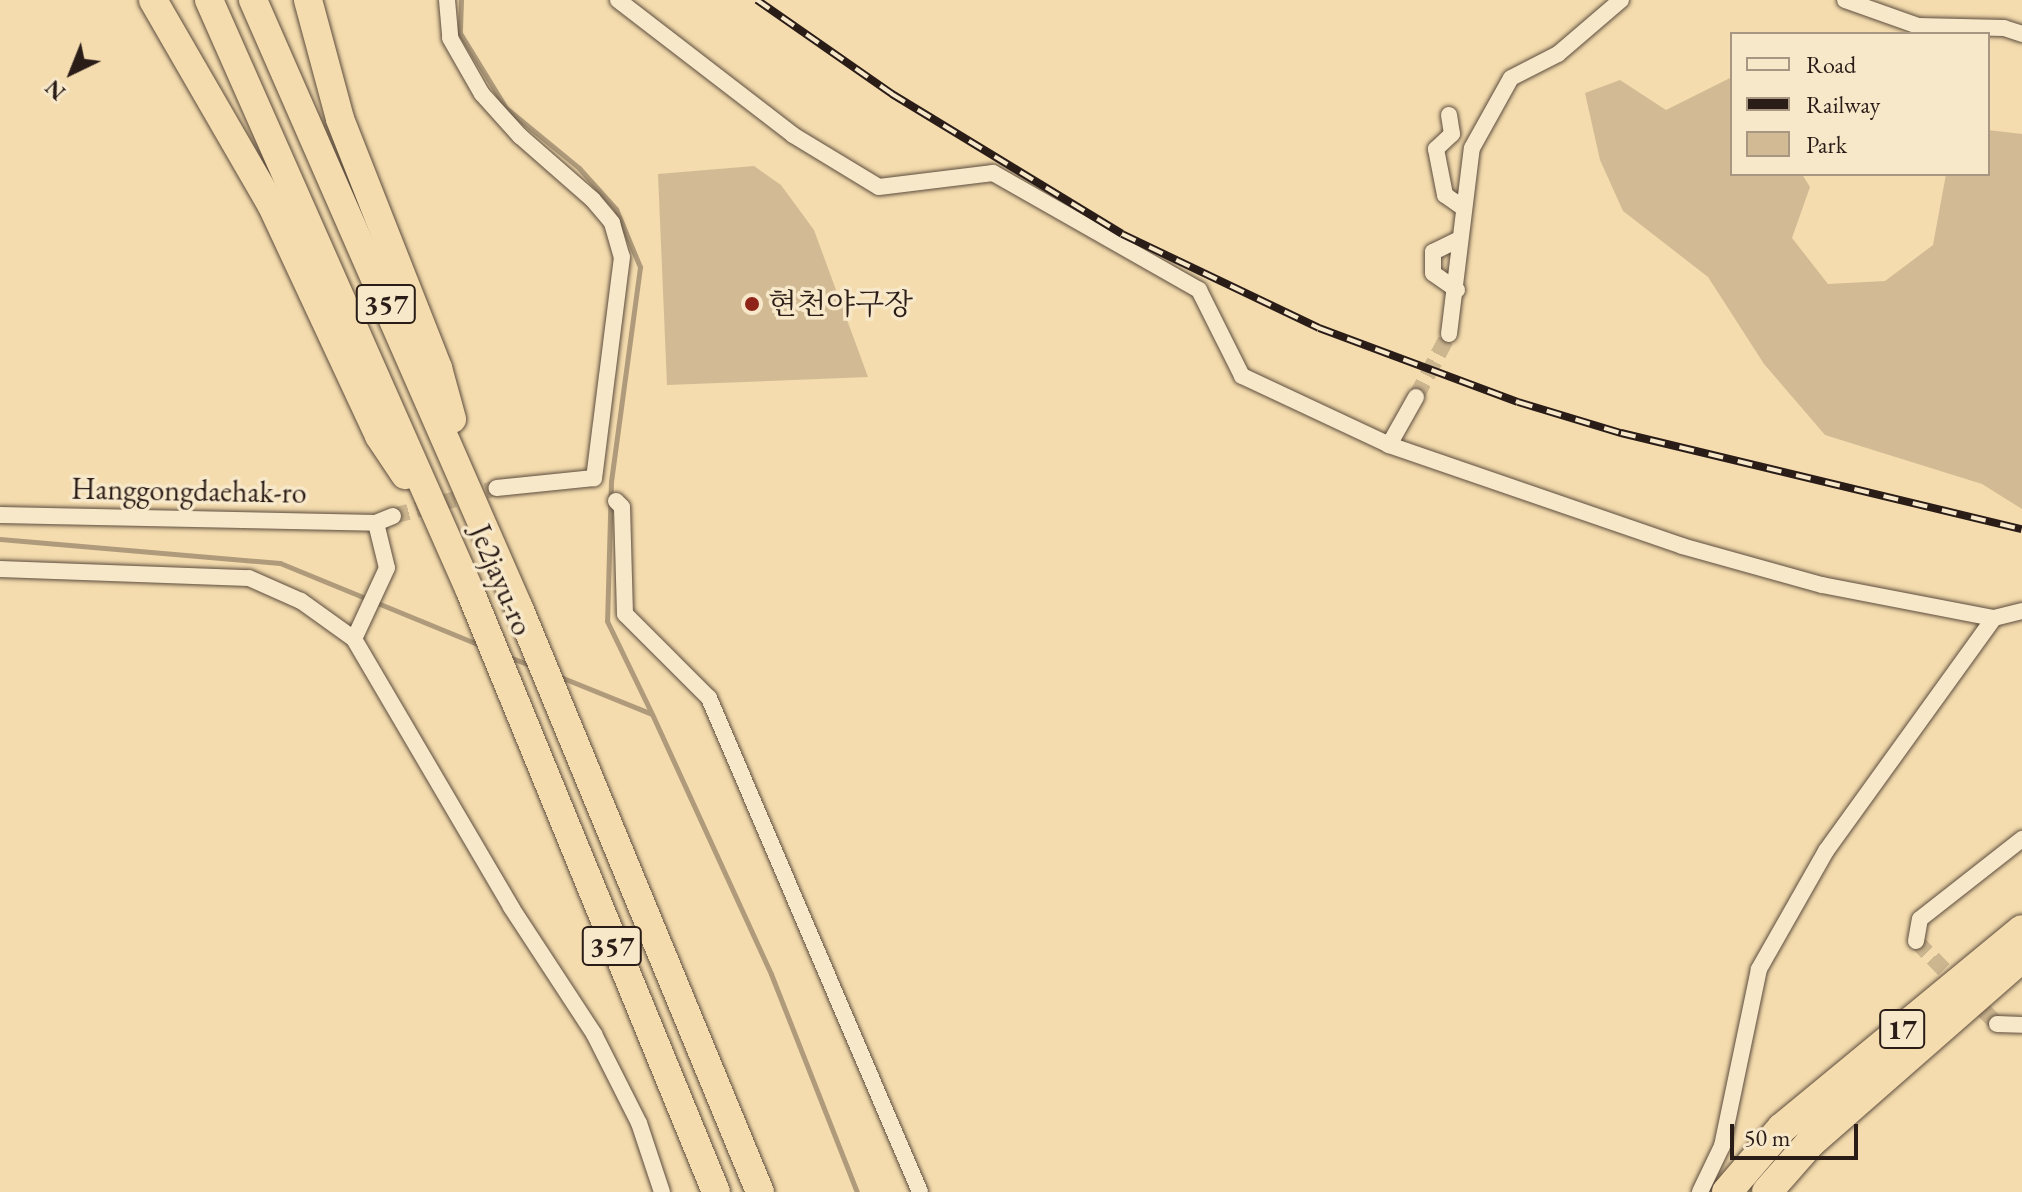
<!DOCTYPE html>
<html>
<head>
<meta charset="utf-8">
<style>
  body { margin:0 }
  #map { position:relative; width:2022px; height:1192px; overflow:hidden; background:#f4dcae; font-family:"EB Garamond","Noto Serif KR",serif }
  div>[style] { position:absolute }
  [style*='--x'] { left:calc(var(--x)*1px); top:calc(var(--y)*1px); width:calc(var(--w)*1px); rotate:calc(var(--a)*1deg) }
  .green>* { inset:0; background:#d2bb94 }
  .stream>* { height:5px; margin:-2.5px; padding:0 2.5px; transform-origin:2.5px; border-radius:2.5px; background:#af9b7b }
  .minor-tunnel>* { height:16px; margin-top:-8px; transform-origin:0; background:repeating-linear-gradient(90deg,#ccb690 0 16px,transparent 0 24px) }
  .roads { filter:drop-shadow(0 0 2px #5c4c3d) drop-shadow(0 0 2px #5c4c3d) }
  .minor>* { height:16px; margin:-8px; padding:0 8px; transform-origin:8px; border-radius:8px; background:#f8e8ca }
  .trunk>* { height:28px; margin:-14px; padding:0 14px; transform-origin:14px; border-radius:14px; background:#f4dcae }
  .motorway>* { height:30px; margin:-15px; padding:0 15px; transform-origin:15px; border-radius:15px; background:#f4dcae }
  .rail>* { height:8px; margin-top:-4px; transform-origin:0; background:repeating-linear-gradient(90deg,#f8e8ca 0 15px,#2a1c17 0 30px); box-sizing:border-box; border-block:2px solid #2a1c17 }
  .dots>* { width:22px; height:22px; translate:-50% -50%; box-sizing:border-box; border:4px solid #f8e8ca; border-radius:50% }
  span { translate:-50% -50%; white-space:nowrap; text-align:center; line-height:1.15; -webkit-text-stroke:7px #f8e8ca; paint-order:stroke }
  .shield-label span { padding:2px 6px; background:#f8e8ca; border:2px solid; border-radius:6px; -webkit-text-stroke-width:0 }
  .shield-label { font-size:28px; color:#2a1c17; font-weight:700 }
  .poi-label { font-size:30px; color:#2a1c17 }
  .left { translate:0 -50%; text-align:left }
  .street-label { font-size:30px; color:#2a1c17 }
  .legend { position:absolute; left:1730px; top:32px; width:260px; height:144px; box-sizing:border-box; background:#f8e8ca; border:2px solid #a69682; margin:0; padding:10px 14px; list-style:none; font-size:24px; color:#2a1c17 }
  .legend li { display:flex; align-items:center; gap:16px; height:40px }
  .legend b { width:40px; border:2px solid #a69682 }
  .north { position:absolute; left:32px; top:32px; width:80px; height:80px; -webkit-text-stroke:6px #f8e8ca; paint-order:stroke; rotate:223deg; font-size:22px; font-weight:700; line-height:32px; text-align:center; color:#2a1c17 }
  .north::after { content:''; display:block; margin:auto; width:28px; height:36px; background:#2a1c17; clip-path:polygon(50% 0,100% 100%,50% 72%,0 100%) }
  .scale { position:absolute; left:1730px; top:1124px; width:128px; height:36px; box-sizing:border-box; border:4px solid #2a1c17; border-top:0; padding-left:10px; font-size:24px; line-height:28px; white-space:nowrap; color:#2a1c17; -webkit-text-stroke:6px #f8e8ca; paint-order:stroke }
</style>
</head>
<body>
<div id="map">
  <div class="green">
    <div style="clip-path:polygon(1730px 78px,1732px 174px,1802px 174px,1810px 187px,1792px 238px,1828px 284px,1885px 281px,1933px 245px,1946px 174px,1988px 174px,1988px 130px,2022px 134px,2022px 509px,1982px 484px,1825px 435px,1764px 364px,1708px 277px,1623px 211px,1600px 160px,1585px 93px,1620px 80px,1666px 110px)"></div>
    <div style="clip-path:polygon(754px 166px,781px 185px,814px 230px,868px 377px,667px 385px,658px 174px)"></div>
  </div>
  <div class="stream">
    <div style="--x:461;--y:0;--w:33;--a:92"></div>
    <div style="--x:460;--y:33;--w:88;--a:58.5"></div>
    <div style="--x:506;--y:108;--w:94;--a:39.4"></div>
    <div style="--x:579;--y:168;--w:55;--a:47.9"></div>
    <div style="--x:616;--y:209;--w:63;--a:67.5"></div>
    <div style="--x:640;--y:267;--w:216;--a:97.7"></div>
    <div style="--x:611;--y:481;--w:140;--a:91.6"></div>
    <div style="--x:607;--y:621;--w:101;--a:64.2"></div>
    <div style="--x:0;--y:539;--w:281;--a:4.9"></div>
    <div style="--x:280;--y:563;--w:218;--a:22.3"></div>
    <div style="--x:509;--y:657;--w:22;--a:21"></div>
    <div style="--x:558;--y:676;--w:101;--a:22"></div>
    <div style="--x:652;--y:714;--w:286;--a:65.4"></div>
    <div style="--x:771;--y:974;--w:234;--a:68.5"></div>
  </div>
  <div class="minor-tunnel">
    <div style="--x:1416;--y:397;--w:71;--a:-62.4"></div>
    <div style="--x:393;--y:516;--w:108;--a:-15.1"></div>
    <div style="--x:1916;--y:941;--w:116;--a:45.7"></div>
  </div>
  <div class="roads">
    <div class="minor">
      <div style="--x:447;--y:0;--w:38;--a:85"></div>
      <div style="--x:450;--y:38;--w:64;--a:60.3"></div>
      <div style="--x:482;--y:94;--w:57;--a:47.9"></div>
      <div style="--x:520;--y:136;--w:97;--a:41.2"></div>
      <div style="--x:593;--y:200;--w:30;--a:50"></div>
      <div style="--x:612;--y:223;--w:35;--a:74"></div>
      <div style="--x:622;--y:257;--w:223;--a:97.2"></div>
      <div style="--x:594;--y:478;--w:98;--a:174.1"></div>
      <div style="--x:618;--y:0;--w:221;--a:37.6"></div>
      <div style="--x:793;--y:135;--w:100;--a:31.2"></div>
      <div style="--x:879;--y:187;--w:115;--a:-7"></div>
      <div style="--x:993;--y:173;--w:237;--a:29.6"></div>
      <div style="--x:1199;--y:290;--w:96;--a:63.4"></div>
      <div style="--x:1242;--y:376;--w:162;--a:25.1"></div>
      <div style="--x:1389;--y:445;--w:310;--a:19"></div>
      <div style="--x:1682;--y:546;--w:145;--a:15.6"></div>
      <div style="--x:1822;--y:585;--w:175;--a:10.9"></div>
      <div style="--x:1994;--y:618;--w:287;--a:125.8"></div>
      <div style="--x:1826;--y:851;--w:136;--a:119.6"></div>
      <div style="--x:1759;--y:969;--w:181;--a:101.8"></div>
      <div style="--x:1722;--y:1146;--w:51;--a:115.6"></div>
      <div style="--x:1845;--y:0;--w:77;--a:19.6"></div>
      <div style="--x:1918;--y:26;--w:86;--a:1.3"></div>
      <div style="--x:2004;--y:28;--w:19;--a:18"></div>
      <div style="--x:1449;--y:115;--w:19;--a:81"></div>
      <div style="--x:1452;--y:134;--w:22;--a:137"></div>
      <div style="--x:1436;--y:149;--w:47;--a:78.9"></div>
      <div style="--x:1445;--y:195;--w:19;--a:35"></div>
      <div style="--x:1457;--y:290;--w:29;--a:-145"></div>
      <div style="--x:1433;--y:273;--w:21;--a:-90"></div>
      <div style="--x:1433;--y:252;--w:28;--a:-26"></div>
      <div style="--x:1449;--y:334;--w:187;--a:-83"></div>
      <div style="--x:1472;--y:148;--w:80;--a:-60.9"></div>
      <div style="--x:1511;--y:78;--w:53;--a:-27.1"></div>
      <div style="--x:1558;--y:54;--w:83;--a:-40.6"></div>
      <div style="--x:1389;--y:445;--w:55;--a:-60.6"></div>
      <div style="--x:616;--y:501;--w:8;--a:45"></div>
      <div style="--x:622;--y:507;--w:107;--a:88.4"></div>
      <div style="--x:625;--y:614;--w:119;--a:45"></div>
      <div style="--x:709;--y:698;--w:537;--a:66.87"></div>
      <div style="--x:0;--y:515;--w:376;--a:1.2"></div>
      <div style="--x:393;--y:516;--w:18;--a:158"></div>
      <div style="--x:376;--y:523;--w:46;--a:76.3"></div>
      <div style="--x:387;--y:568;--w:78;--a:114.9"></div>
      <div style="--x:354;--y:639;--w:311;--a:59.6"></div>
      <div style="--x:511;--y:907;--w:152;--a:56.8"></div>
      <div style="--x:594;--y:1034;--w:100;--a:63.2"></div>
      <div style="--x:639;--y:1123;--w:73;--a:71.6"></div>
      <div style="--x:0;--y:569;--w:249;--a:2.1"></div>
      <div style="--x:249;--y:578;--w:57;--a:23.9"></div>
      <div style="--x:301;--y:601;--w:65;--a:35.6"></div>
      <div style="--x:1994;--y:618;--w:29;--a:-14"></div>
      <div style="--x:1916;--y:941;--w:22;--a:-80"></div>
      <div style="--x:1920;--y:919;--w:130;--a:-38.1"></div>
      <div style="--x:1997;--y:1024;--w:25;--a:2"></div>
    </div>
    <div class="trunk">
      <div style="--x:153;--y:0;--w:236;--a:60"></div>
      <div style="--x:271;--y:204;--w:256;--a:65"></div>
      <div style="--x:379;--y:436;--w:47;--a:56.3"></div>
      <div style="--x:209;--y:0;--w:646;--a:66.17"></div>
      <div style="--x:470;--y:591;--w:649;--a:67.74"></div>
      <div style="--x:253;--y:0;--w:664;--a:66.37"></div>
      <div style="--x:519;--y:608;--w:632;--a:67.58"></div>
      <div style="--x:308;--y:0;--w:123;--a:74.9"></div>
      <div style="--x:340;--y:119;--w:268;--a:68.5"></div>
      <div style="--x:438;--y:368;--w:53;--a:74.6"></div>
    </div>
    <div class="motorway">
      <div style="--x:1727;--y:1192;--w:84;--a:-49.3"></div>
      <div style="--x:1782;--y:1128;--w:311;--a:-39.5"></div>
      <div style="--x:1767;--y:1192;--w:67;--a:-48.7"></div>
      <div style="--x:1811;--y:1142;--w:281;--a:-41.2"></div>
    </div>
  </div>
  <div class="rail">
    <div style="--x:757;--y:0;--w:165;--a:34.8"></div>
    <div style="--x:892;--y:94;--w:269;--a:31.3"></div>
    <div style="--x:1122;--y:234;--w:218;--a:25.5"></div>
    <div style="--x:1319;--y:328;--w:212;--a:20.4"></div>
    <div style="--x:1518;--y:402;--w:108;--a:16.8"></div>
    <div style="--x:1621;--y:433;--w:412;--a:13.5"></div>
  </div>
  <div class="dots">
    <div style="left:752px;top:304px;background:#8f2418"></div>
  </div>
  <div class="shield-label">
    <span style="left:386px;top:304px">357</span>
    <span style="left:612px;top:946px">357</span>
    <span style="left:1902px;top:1029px">17</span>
  </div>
  <div class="poi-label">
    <span class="left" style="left:768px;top:304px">현천야구장</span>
  </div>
  <div class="street-label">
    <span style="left:189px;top:491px;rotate:1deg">Hanggongdaehak-ro</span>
    <span style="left:501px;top:580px;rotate:67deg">Je2jayu-ro</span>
  </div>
  <ul class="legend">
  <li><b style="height:10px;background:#f8e8ca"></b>Road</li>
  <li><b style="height:10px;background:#2a1c17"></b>Railway</li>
  <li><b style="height:22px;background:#d2bb94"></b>Park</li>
  </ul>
  <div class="north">N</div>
  <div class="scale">50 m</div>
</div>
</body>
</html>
